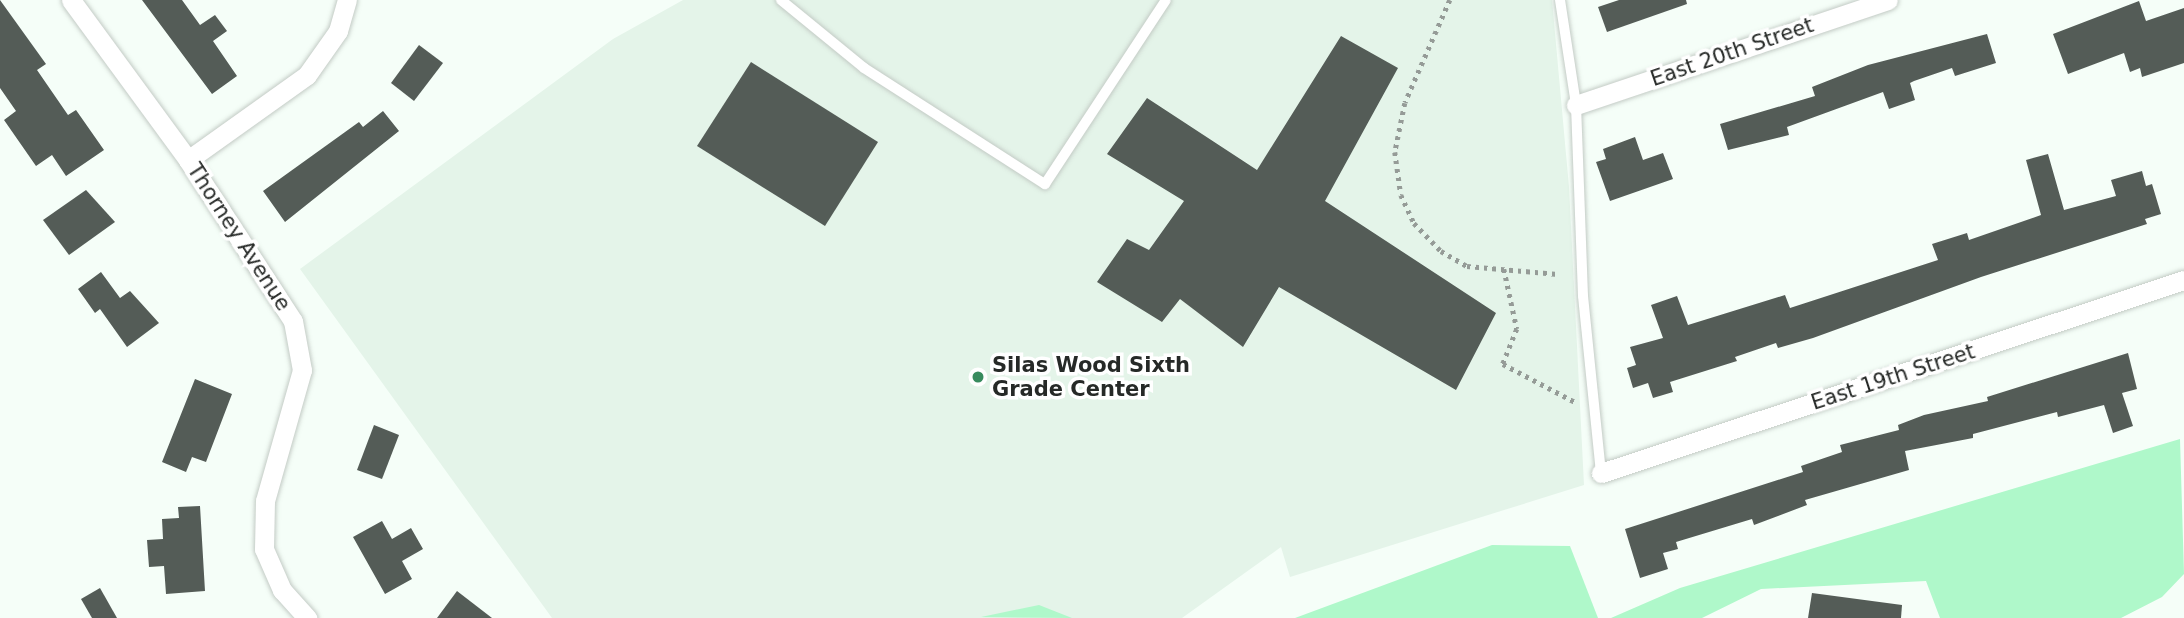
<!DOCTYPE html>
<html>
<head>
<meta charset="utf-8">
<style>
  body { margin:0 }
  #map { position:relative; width:2184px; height:618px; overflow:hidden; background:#f5fef8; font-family:"DejaVu Sans",sans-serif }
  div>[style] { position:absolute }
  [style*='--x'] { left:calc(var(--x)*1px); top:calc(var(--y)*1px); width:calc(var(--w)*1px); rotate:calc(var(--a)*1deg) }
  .built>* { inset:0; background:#e4f4e9 }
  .green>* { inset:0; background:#aff8ca }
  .building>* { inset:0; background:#545c57 }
  .path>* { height:4.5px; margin-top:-2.25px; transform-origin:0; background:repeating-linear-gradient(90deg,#959b97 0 3.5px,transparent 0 8.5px) }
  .roads { filter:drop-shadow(0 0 2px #c3cbc5) drop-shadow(0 0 2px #c3cbc5) }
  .service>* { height:10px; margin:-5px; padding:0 5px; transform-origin:5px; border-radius:5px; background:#fff }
  .minor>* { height:19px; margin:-9.5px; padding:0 9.5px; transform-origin:9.5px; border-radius:9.5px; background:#fff }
  .dots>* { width:19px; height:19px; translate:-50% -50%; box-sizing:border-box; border:4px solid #fff; border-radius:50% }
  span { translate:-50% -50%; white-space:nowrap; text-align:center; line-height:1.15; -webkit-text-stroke:7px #fff; paint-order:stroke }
  .street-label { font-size:21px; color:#262927 }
  .poi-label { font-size:21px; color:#262927; font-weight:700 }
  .left { translate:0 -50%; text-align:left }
</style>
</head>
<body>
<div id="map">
  <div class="built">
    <div style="clip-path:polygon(683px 0,1552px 0,1569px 187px,1584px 485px,1290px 577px,1281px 547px,1182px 618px,552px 618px,300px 269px,613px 39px)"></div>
  </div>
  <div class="green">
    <div style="clip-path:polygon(2180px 439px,2184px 574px,2162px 597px,2121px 618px,1940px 618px,1926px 581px,1761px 589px,1702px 618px,1611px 618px,1680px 588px)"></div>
    <div style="clip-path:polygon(1492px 545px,1570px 546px,1598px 618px,1295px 618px)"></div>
    <div style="clip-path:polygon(1039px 605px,1072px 618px,981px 617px)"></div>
  </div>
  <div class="building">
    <div style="clip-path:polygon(0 0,46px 64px,37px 70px,68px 115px,76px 110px,104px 150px,66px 176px,52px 155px,36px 166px,4px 120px,16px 111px,0 88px)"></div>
    <div style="clip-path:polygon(142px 0,182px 0,200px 25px,215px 15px,227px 31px,213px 41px,237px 76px,212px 94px)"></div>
    <div style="clip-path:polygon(1619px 0,1686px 0,1687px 4px,1607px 32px,1598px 7px)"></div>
    <div style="clip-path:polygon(2139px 1px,2146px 21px,2184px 8px,2184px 63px,2142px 77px,2140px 68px,2130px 72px,2124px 53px,2068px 74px,2053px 34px)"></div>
    <div style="clip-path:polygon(1987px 34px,1996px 63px,1955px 76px,1952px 68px,1914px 81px,1910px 83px,1915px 100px,1889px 109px,1883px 92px,1787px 127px,1789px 135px,1728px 150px,1720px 124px,1815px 96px,1812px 87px,1868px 65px)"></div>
    <div style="clip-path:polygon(1341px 36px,1398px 68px,1325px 201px,1496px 313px,1456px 390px,1279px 287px,1243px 347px,1180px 299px,1162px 322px,1097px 282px,1127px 239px,1149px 250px,1184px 201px,1107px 154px,1147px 98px,1257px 170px)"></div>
    <div style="clip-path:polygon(419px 45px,443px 63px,414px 101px,391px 83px)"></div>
    <div style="clip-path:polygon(751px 62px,878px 142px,825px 226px,697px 146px)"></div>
    <div style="clip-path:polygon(383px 111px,399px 131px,285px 222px,263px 191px,359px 122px,363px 127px)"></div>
    <div style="clip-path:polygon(1635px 137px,1643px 160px,1663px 153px,1673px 179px,1610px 201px,1596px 162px,1606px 159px,1603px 149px)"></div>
    <div style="clip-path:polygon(2048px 154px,2064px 210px,2116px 196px,2111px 180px,2142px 171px,2146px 186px,2152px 184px,2161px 214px,2145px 219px,2147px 224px,1981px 277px,1813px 338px,1778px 348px,1776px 343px,1735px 357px,1737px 361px,1670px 382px,1673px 392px,1653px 398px,1648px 383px,1633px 388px,1627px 368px,1636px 365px,1630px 347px,1663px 338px,1651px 305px,1677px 296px,1688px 325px,1785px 295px,1790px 308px,1938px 260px,1932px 244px,1967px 233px,1969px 240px,2041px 215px,2026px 160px)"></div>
    <div style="clip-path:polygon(86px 190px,115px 222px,69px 255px,43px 220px)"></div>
    <div style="clip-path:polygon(101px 272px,120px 298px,130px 291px,159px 323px,127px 347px,100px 309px,95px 313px,78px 289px)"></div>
    <div style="clip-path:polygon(2128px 353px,2137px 389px,2122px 393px,2133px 426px,2113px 433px,2104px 405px,2058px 417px,2057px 412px,1973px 434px,1973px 438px,1905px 451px,1909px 470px,1805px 500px,1807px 505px,1754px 525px,1752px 519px,1676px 542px,1678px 549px,1663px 553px,1668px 569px,1640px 578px,1625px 529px,1803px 472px,1801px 466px,1842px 452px,1840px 445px,1899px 430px,1898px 425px,1924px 415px,1988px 401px,1987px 397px)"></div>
    <div style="clip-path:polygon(195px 379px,232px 394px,206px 462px,192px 457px,186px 472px,162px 462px)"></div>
    <div style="clip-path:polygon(374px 425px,399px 435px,382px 479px,357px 470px)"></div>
    <div style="clip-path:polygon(200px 506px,205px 591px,166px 594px,164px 566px,149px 567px,147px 540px,163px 539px,162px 519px,179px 518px,178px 507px)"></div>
    <div style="clip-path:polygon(382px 521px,392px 539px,411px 528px,423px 549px,402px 561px,412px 579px,385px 594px,353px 537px)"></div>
    <div style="clip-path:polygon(100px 588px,117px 618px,92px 618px,81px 599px)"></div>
    <div style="clip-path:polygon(457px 591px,492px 618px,437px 618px)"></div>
    <div style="clip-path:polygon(1812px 593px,1902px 605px,1901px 618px,1808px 618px)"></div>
  </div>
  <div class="path">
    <div style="--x:1450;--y:0;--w:112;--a:113.6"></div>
    <div style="--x:1405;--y:103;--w:50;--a:101.5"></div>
    <div style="--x:1395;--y:152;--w:43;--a:82.1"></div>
    <div style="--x:1401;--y:195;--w:31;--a:65"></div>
    <div style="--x:1414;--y:223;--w:39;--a:46"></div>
    <div style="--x:1441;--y:251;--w:30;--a:30"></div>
    <div style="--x:1467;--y:266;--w:91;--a:5"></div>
    <div style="--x:1504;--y:269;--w:61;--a:77.8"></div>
    <div style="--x:1517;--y:329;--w:38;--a:112"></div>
    <div style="--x:1503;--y:364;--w:81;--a:27.8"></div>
  </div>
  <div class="roads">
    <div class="service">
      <div style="--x:781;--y:0;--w:107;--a:39.3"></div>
      <div style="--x:864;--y:68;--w:215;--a:32.7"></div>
      <div style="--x:1045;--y:184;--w:220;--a:-56.7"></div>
      <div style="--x:1560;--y:0;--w:106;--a:81.3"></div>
      <div style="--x:1576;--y:105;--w:191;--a:87.9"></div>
      <div style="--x:1583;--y:296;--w:178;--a:84.2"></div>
    </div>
    <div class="minor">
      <div style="--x:71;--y:0;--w:198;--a:53.8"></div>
      <div style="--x:188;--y:160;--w:192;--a:56.9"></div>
      <div style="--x:293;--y:321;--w:50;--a:79.6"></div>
      <div style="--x:302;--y:370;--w:136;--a:105.8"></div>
      <div style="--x:265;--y:501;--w:48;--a:91.2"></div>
      <div style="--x:264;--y:549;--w:45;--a:66.3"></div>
      <div style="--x:282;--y:590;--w:38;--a:48"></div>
      <div style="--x:1576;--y:105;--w:329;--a:-18.6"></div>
      <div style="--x:188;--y:160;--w:146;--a:-35.5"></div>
      <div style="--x:307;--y:75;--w:54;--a:-54.8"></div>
      <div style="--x:338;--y:31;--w:32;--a:-74"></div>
      <div style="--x:1601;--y:473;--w:614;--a:-18.32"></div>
    </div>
  </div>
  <div class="dots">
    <div style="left:978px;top:377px;background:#388b5e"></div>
  </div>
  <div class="street-label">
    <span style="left:1732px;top:52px;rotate:-19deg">East 20th Street</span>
    <span style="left:239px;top:237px;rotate:57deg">Thorney Avenue</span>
    <span style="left:1893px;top:377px;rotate:-18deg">East 19th Street</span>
  </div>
  <div class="poi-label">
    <span class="left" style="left:992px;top:377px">Silas Wood Sixth<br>Grade Center</span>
  </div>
</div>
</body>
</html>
